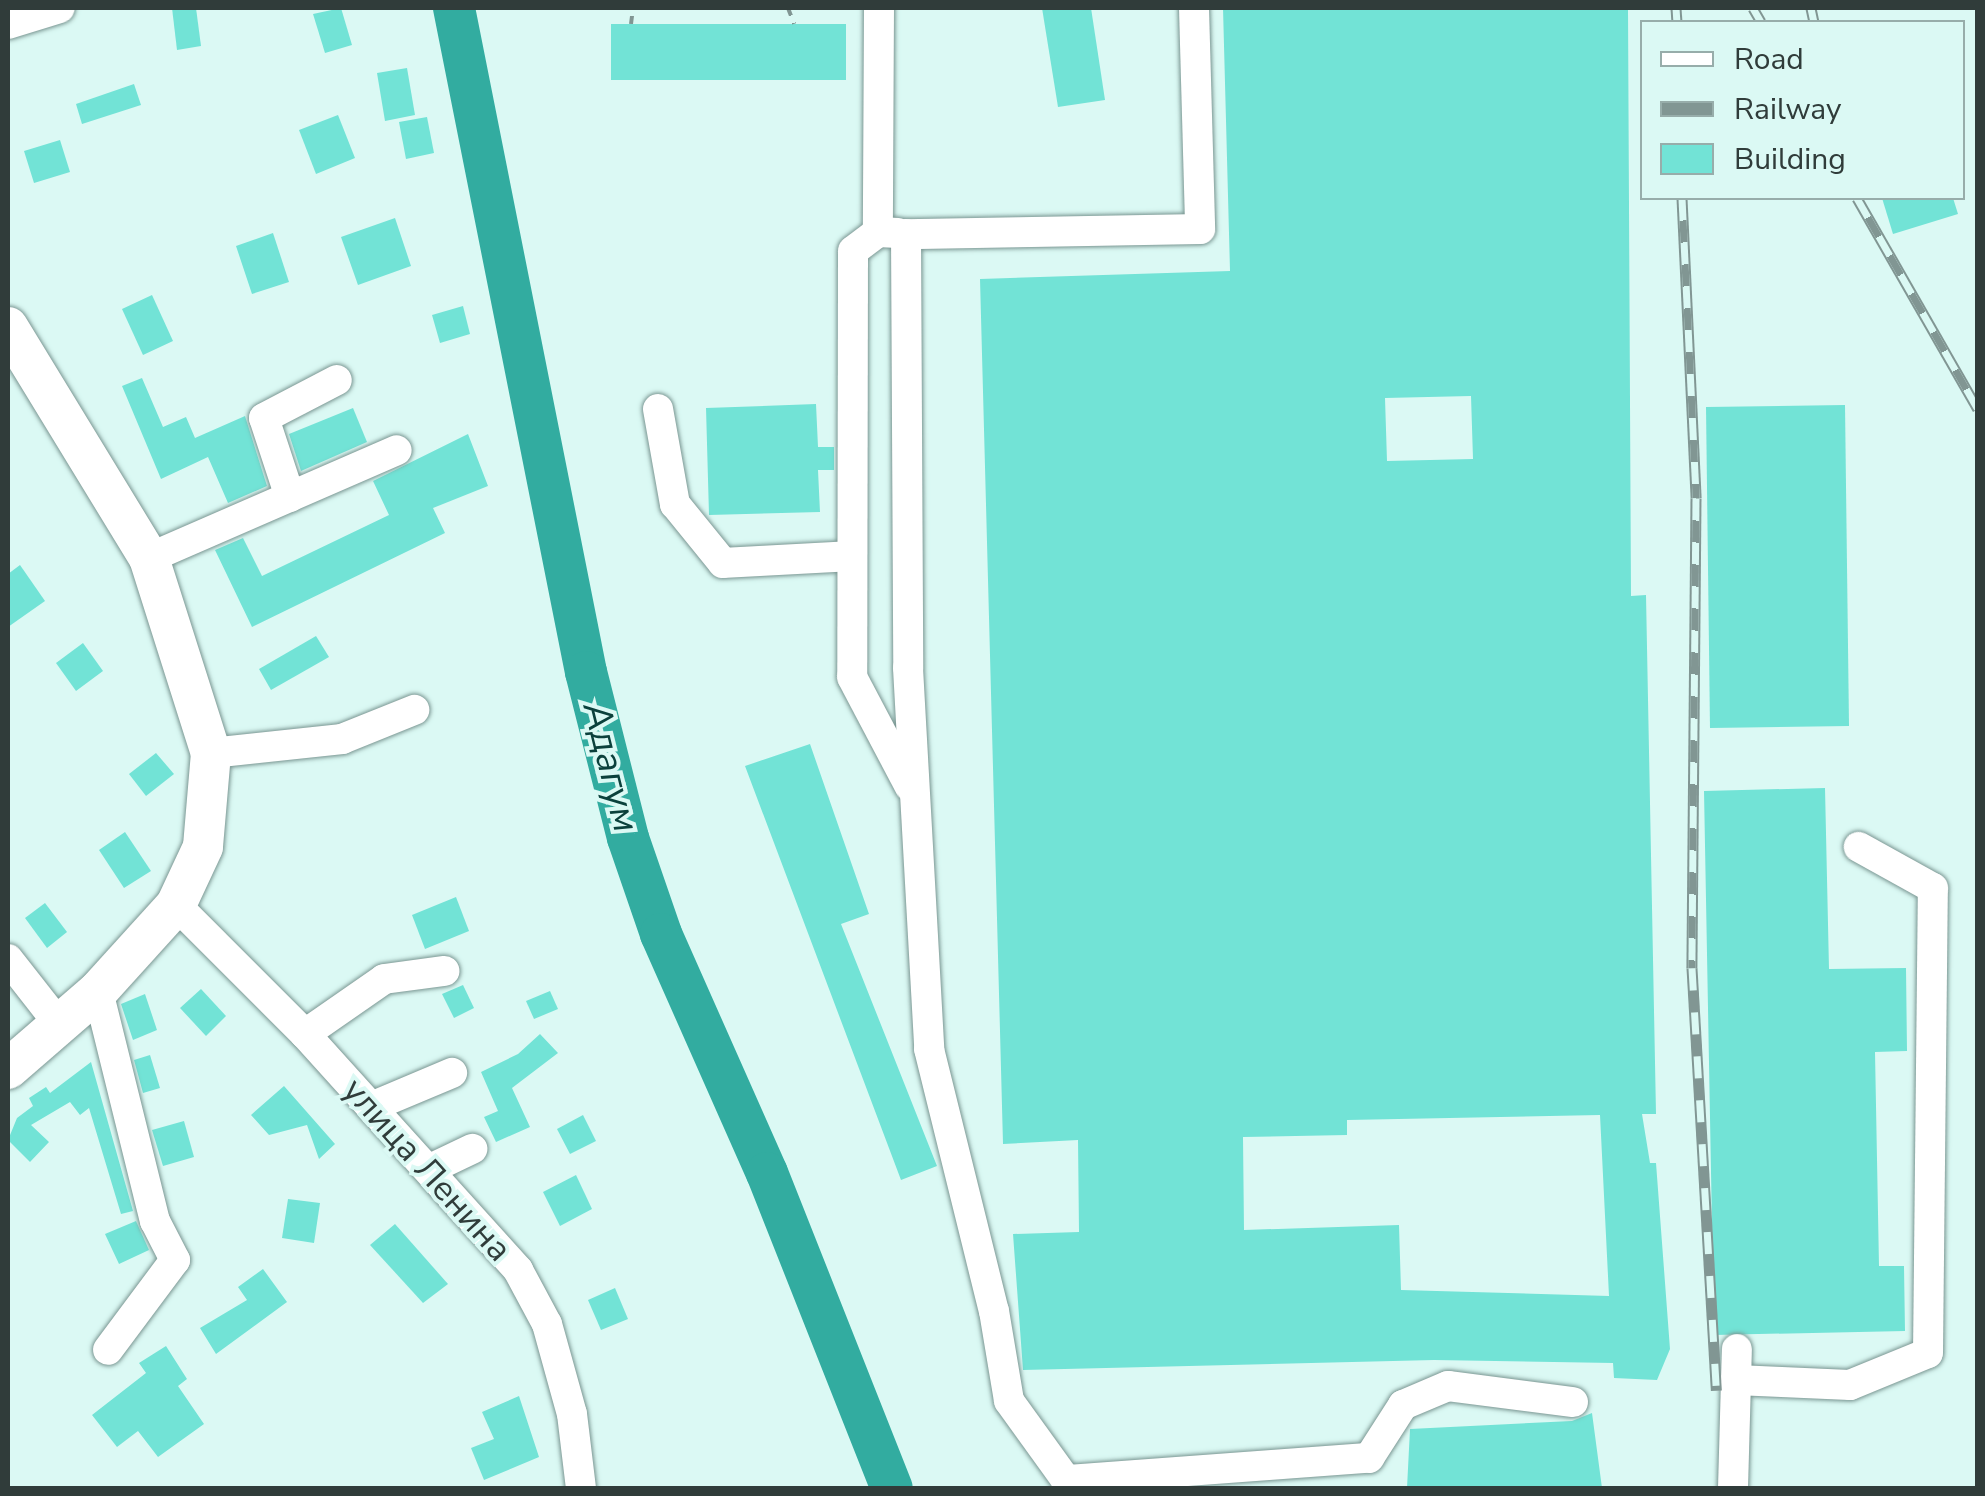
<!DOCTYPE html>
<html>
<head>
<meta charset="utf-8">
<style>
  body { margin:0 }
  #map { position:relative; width:1985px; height:1496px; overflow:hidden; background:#dbf9f4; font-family:"Nunito Sans",sans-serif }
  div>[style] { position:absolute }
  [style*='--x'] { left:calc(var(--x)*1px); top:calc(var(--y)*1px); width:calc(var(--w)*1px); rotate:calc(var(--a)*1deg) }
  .river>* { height:42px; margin:-21px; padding:0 21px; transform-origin:21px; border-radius:21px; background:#32aca0 }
  .building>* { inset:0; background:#72e3d6 }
  .path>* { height:4px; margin-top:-2px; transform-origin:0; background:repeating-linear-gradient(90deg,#819693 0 8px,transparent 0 16px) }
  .roads { filter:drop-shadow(0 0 2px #7a9692) drop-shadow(0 0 2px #7a9692) }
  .minor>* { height:30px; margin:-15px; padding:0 15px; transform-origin:15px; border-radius:15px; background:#fff }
  .major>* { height:40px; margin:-20px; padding:0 20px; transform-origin:20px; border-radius:20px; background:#fff }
  .rail>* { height:11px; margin-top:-5.5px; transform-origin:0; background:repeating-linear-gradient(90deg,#dbf9f4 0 22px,#819693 0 44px); box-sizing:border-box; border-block:2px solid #819693 }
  span { translate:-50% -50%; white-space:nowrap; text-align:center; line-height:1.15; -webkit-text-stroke:8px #dbf9f4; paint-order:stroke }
  .street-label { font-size:35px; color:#303c3a }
  .water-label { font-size:38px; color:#0b413c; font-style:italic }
  .frame { position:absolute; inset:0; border:10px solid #303c3a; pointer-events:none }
  .legend { position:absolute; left:1640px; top:20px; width:325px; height:180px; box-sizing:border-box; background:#dbf9f4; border:2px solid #97adaa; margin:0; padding:12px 18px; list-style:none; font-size:30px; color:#303c3a }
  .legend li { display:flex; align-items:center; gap:20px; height:50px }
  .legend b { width:50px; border:2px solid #97adaa }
</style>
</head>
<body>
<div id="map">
  <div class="river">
    <div style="--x:454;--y:8;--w:677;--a:78.76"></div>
    <div style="--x:586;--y:672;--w:171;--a:75.8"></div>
    <div style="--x:628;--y:838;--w:102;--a:71"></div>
    <div style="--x:661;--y:934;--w:261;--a:66.1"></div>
    <div style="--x:767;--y:1173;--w:339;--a:68.4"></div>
  </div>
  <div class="building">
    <div style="clip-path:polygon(172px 8px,196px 8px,201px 46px,177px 50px)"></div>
    <div style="clip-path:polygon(341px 8px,352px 45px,325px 53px,313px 14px)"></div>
    <div style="clip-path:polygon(1042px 8px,1091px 8px,1105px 100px,1058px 107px)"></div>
    <div style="clip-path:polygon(evenodd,1223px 8px,1628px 8px,1631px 596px,1646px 595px,1656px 1114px,1642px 1114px,1650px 1163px,1656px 1163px,1670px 1349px,1657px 1380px,1614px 1378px,1613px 1363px,1434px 1360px,1023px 1370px,1013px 1234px,1079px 1232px,1078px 1140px,1003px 1144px,980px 279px,1230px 271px,1223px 8px,1471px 396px,1473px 459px,1387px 461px,1385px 398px,1471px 396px,1223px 8px,1600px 1115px,1609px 1296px,1401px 1290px,1399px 1225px,1244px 1230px,1243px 1137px,1347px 1135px,1347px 1120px,1600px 1115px)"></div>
    <div style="clip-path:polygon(611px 24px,846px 24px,846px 80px,611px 80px)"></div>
    <div style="clip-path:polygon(407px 68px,415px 115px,385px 121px,377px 73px)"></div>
    <div style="clip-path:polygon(134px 84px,141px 105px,82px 124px,76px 104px)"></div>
    <div style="clip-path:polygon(338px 115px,355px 158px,316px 174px,299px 130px)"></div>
    <div style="clip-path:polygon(427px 117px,434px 153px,406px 159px,399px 122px)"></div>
    <div style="clip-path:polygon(60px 140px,70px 172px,34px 183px,24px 151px)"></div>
    <div style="clip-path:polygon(1882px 198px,1953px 198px,1958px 214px,1893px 234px)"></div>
    <div style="clip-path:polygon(395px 218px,411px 266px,358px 285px,341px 237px)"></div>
    <div style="clip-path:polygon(273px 233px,289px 282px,252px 294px,236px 246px)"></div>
    <div style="clip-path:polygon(152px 295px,173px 341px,143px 355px,122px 309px)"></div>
    <div style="clip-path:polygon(463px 306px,470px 334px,440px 343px,432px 315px)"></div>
    <div style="clip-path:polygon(142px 378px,163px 427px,186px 417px,195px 438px,245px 416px,267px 486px,228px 503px,208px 457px,161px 479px,122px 386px)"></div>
    <div style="clip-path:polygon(816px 404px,818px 447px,834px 447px,834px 470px,818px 470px,820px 512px,709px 515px,706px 408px)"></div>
    <div style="clip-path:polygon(1845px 405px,1849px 726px,1710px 728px,1706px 407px)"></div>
    <div style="clip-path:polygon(353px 408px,367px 442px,301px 471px,289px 434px)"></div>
    <div style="clip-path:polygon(468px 434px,488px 486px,433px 508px,445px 533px,252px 627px,215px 550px,243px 538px,262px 576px,389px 515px,373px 481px)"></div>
    <div style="clip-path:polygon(20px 565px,45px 601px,8px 627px,8px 574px)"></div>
    <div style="clip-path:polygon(316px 636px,329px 657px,271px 690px,259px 669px)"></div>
    <div style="clip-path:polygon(83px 643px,103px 671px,76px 691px,56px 663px)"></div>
    <div style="clip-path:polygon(810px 744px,869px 914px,841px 924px,937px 1166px,901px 1180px,745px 766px)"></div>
    <div style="clip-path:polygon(156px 753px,174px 774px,146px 796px,129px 774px)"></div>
    <div style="clip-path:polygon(1825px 788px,1829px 969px,1906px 968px,1907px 1051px,1875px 1052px,1879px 1266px,1904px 1266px,1905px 1331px,1714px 1335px,1704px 791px)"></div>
    <div style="clip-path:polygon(125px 832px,151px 871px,124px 888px,99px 850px)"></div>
    <div style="clip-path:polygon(456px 897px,469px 931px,425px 949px,412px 915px)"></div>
    <div style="clip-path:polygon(45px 903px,67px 932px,47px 948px,25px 918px)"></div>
    <div style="clip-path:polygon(463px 985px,474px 1008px,454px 1018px,442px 994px)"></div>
    <div style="clip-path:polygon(201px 989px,226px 1016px,206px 1036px,180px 1008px)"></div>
    <div style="clip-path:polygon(550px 991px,558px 1009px,534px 1019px,526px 1001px)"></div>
    <div style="clip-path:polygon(145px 994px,157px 1030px,133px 1040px,121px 1004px)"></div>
    <div style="clip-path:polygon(540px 1034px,558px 1053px,512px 1088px,530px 1127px,496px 1142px,484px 1117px,498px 1111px,481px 1072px,518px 1054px)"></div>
    <div style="clip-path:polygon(150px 1055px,160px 1088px,143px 1093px,134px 1060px)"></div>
    <div style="clip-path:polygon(91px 1062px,133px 1211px,121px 1214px,89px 1108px,80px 1115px,70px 1102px,31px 1125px,49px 1142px,30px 1162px,8px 1140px,17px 1118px,33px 1106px,29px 1098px,46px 1087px,50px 1093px)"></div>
    <div style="clip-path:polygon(284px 1086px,335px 1144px,319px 1159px,307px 1125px,269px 1135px,251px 1115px)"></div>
    <div style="clip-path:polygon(583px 1115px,596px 1141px,570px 1154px,557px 1129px)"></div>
    <div style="clip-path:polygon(184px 1121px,194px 1157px,163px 1166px,152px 1130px)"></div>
    <div style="clip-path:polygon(576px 1175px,592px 1209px,560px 1226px,543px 1192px)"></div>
    <div style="clip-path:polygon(288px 1199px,320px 1203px,314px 1243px,282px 1238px)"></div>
    <div style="clip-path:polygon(136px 1221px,149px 1250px,119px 1264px,105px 1234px)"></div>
    <div style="clip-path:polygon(395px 1224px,448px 1284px,423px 1303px,370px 1245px)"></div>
    <div style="clip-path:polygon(263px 1269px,287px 1302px,216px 1354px,200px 1328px,247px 1300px,238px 1287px)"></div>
    <div style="clip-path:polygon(615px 1288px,628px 1319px,601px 1330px,588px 1300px)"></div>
    <div style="clip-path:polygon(166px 1346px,187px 1379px,178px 1386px,204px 1424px,158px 1457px,138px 1431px,117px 1447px,92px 1415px,146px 1373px,139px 1363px)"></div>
    <div style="clip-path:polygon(519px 1396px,539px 1457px,484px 1480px,471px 1448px,494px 1439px,482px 1412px)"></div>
    <div style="clip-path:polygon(1592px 1413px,1602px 1488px,1407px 1488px,1410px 1429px,1572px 1421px)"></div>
  </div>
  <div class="path">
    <div style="--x:788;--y:8;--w:17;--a:69"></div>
    <div style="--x:631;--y:24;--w:16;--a:-83"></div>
  </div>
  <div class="roads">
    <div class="minor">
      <div style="--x:879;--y:8;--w:224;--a:90.3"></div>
      <div style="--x:878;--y:232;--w:20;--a:3"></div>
      <div style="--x:1194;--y:8;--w:221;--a:88.4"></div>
      <div style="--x:1200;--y:229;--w:294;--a:179"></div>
      <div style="--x:906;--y:234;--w:434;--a:89.7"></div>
      <div style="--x:908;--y:668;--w:382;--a:86.8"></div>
      <div style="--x:929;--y:1049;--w:270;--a:76.1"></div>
      <div style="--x:994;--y:1311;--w:91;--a:80.5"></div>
      <div style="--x:1009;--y:1401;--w:97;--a:54.2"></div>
      <div style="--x:1066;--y:1480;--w:304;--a:-4.2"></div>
      <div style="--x:1369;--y:1458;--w:63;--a:-57.3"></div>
      <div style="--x:1403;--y:1405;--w:49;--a:-22.9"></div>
      <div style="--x:1448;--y:1386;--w:126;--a:7.3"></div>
      <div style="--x:8;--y:24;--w:54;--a:-17.1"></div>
      <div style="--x:878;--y:232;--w:31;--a:143"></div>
      <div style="--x:853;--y:251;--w:426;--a:90.1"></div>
      <div style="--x:852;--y:677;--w:124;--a:62.2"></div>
      <div style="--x:658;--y:409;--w:97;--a:79.9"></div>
      <div style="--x:675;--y:504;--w:76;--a:50.9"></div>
      <div style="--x:723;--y:563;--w:129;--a:-3.1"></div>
      <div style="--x:290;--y:497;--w:83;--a:-108.2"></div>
      <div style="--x:264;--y:418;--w:82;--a:-27.5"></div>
      <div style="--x:149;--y:558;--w:270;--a:-23.5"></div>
      <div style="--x:211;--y:753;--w:132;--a:-6.1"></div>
      <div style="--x:342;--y:739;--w:78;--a:-21.9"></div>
      <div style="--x:176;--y:905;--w:182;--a:45"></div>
      <div style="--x:305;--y:1034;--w:318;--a:47.9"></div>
      <div style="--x:518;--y:1270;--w:61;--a:61.8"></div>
      <div style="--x:547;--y:1324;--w:93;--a:74.5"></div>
      <div style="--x:572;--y:1414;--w:75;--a:83.1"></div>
      <div style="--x:8;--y:959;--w:83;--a:51.9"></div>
      <div style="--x:98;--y:991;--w:237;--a:76.1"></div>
      <div style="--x:155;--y:1221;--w:44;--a:62.9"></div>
      <div style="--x:175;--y:1260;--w:112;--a:126.7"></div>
      <div style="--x:305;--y:1034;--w:96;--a:-34.8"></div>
      <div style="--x:384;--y:979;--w:61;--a:-7.6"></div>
      <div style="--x:371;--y:1107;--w:88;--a:-22.8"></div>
      <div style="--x:430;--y:1169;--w:47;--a:-25.5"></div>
      <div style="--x:1736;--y:1380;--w:114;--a:2.5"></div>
      <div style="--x:1850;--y:1385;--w:84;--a:-22.3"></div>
      <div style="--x:1928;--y:1353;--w:465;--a:-89.4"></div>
      <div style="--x:1933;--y:888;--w:85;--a:-151"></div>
      <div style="--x:1733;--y:1488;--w:139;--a:-88.4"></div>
    </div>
    <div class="major">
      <div style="--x:8;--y:327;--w:271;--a:58.6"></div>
      <div style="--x:149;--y:558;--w:205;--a:72.4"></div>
      <div style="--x:211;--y:753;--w:94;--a:94.9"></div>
      <div style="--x:203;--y:847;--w:64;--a:115"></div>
      <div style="--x:176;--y:905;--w:116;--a:132.2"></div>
      <div style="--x:98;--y:991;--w:119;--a:139.1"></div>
    </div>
  </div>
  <div class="rail">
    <div style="--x:1676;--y:8;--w:14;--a:86"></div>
    <div style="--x:1753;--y:8;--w:16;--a:60"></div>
    <div style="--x:1811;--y:8;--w:14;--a:78"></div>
    <div style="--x:1682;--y:198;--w:300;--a:87.3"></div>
    <div style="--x:1696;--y:498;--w:470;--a:90.5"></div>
    <div style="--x:1692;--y:968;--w:423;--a:86.7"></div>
    <div style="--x:1857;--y:198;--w:243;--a:60.2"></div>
  </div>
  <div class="street-label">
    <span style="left:427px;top:1170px;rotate:48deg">улица Ленина</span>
  </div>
  <div class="water-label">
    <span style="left:611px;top:767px;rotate:76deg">Адагум</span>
  </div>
  <div class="frame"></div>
  <ul class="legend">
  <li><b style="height:12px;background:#fff"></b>Road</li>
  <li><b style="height:12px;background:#819693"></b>Railway</li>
  <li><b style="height:28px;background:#72e3d6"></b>Building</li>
  </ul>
</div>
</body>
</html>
